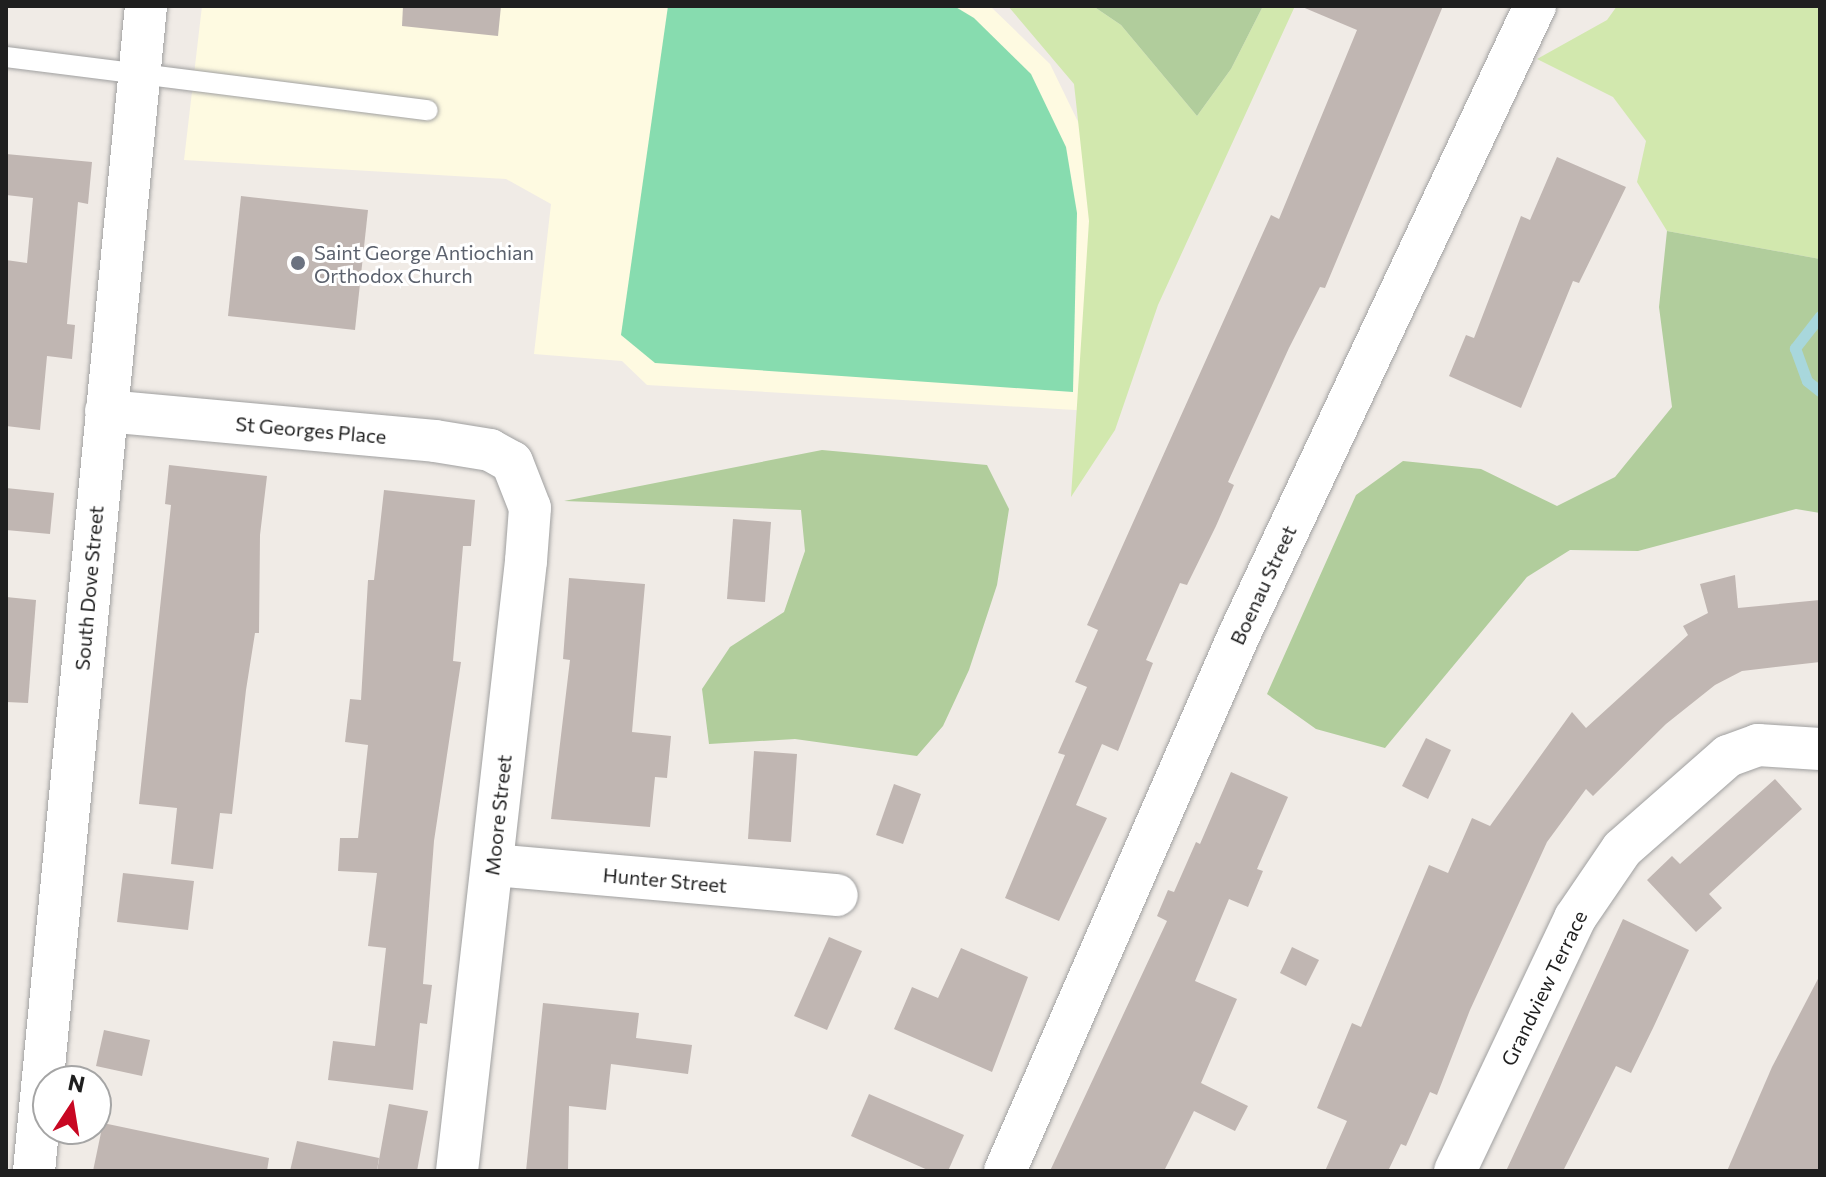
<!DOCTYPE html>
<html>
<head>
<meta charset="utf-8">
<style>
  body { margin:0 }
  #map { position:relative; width:1826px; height:1177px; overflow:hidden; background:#f0ebe6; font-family:Commissioner,sans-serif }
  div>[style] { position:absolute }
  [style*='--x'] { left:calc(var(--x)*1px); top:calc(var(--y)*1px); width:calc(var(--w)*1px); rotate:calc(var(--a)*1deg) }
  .education>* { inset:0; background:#fefae1 }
  .grass>* { inset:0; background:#d2e8ae }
  .forest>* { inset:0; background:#b1cd9c }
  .pitch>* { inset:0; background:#87dcaf }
  .stream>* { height:11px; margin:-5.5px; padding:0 5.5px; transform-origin:5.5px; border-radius:5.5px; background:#a8d7dc }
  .building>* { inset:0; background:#c0b6b2 }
  .roads { filter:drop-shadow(0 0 2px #a0a0a0) drop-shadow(0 0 2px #a0a0a0) }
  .lane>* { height:20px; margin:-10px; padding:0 10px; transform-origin:10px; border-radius:10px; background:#fff }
  .street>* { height:42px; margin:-21px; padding:0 21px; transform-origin:21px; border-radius:21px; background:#fff }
  .dots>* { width:22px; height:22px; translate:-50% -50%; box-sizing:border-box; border:4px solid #fff; border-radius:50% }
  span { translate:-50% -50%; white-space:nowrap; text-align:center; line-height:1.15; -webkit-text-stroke:6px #fff; paint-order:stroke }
  .worship-label { font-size:20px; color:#5b616d }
  .left { translate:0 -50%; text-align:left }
  .street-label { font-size:20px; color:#1f1f1f }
  .frame { position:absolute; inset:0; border:8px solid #1f1f1f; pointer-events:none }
  .north { position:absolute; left:32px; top:1065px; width:80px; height:80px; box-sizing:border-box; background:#fff; border:2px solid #a5a5a5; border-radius:50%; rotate:12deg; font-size:22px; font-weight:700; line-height:32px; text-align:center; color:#1f1f1f }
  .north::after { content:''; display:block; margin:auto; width:28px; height:36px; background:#c80722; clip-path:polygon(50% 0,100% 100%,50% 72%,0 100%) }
</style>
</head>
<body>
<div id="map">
  <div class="education">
    <div style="clip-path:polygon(202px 6px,990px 6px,1050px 64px,1098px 163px,1092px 411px,647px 385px,622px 361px,534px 354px,551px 204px,506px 179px,184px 160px)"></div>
  </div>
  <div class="grass">
    <div style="clip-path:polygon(1008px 6px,1093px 6px,1121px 25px,1197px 116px,1231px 69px,1263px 6px,1295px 6px,1158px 305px,1115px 430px,1071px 497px,1089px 221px,1074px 84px)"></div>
    <div style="clip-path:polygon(1617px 6px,1820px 6px,1820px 259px,1667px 231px,1637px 182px,1646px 141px,1613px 97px,1537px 59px,1607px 20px)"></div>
  </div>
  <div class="forest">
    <div style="clip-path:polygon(1093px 6px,1263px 6px,1231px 69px,1197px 116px,1121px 25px)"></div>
    <div style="clip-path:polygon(1667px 231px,1820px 259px,1820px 513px,1796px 509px,1638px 551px,1570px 550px,1527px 577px,1385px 748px,1316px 729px,1267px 694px,1356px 495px,1403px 461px,1481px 469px,1557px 506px,1615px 477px,1672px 407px,1659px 307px)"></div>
    <div style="clip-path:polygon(822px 450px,987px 465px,1009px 509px,997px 585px,969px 670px,943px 726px,917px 756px,795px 739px,709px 744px,702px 689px,730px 647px,784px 612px,805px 551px,801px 510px,564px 501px)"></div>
  </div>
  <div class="pitch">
    <div style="clip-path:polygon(668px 6px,954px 6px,974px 18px,1031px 74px,1066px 147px,1077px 213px,1073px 392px,655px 363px,621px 335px)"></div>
  </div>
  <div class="stream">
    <div style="--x:1820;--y:316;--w:41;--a:128"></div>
    <div style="--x:1795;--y:348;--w:35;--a:70"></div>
    <div style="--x:1807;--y:381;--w:16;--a:38"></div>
  </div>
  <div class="building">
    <div style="clip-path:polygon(403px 6px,501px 6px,498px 36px,402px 26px)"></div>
    <div style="clip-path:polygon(1300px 6px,1443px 6px,1325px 288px,1320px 287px,1289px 348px,1228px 482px,1234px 485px,1216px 526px,1187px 585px,1180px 583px,1146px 660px,1153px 663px,1118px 751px,1102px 744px,1076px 805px,1107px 818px,1059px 921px,1005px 898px,1065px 755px,1058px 753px,1087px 687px,1075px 682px,1098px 630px,1087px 625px,1271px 215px,1279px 219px,1357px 30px)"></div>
    <div style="clip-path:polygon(6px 154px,92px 162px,88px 204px,78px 202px,67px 324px,75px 325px,72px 359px,47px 356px,40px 430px,6px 426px,6px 260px,27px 263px,33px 198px,6px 195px)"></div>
    <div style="clip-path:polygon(1557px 157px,1626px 187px,1579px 283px,1573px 281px,1521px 408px,1449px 376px,1466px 335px,1474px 338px,1521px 216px,1530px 220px)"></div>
    <div style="clip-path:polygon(241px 196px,368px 210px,355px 330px,228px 316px)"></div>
    <div style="clip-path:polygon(169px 465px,267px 476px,260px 535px,259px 633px,255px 633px,246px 690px,232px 814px,220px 813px,213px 869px,171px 864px,177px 808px,139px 804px,171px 505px,165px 504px)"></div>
    <div style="clip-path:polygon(6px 488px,54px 493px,50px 534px,6px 530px)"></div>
    <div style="clip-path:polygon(384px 490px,475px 500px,471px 546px,463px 546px,453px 661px,461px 662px,434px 841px,423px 984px,432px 985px,427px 1024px,420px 1023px,413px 1090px,328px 1080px,333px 1041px,375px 1046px,386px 948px,368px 946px,377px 873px,338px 871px,340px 838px,358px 838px,368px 745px,345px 742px,350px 699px,361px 700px,368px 580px,374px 580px)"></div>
    <div style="clip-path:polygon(733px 519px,771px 522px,765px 602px,727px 599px)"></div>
    <div style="clip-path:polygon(1735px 575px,1738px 608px,1820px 600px,1820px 662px,1742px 671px,1715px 685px,1666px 724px,1593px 796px,1586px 789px,1547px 842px,1470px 1010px,1437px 1095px,1430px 1092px,1406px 1146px,1401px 1144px,1388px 1171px,1325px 1171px,1347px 1121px,1317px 1108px,1352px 1023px,1361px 1027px,1429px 865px,1448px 873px,1472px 818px,1490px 826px,1572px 712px,1586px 728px,1688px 635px,1683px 626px,1708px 613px,1700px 584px)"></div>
    <div style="clip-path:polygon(569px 578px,645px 584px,632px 732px,671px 736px,667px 778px,655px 777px,650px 827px,551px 819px,570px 660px,563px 659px)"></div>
    <div style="clip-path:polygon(6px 597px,36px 600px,28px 703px,6px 702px)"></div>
    <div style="clip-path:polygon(1426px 738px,1451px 750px,1428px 799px,1402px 786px)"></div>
    <div style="clip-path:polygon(754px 751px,797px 754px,791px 842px,748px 839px)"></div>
    <div style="clip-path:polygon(1231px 772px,1288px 797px,1257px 869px,1263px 871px,1248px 907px,1229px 899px,1195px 981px,1237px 999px,1201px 1083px,1248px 1106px,1235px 1131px,1194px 1111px,1164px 1171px,1050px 1171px,1167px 921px,1157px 916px,1168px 890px,1174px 892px,1196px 842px,1200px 844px)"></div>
    <div style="clip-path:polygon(1775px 779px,1802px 809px,1709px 894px,1722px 908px,1696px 932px,1647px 880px,1672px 856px,1680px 864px)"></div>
    <div style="clip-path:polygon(894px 784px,921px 794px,903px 844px,876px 835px)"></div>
    <div style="clip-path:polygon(123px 873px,194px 881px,188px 930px,117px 922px)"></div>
    <div style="clip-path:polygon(1623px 919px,1689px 950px,1654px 1026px,1631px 1073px,1616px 1066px,1563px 1171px,1506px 1171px)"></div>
    <div style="clip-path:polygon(829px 937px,862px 951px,827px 1030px,794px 1016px)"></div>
    <div style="clip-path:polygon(1292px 947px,1319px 960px,1306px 986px,1280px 973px)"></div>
    <div style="clip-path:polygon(961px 948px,1028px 977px,992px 1072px,894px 1029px,912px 987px,938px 998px)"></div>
    <div style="clip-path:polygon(1820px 975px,1820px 1171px,1727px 1171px,1772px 1067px)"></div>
    <div style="clip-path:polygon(543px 1003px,639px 1013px,636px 1038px,692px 1045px,688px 1074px,611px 1064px,606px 1110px,569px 1106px,568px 1171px,526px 1171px)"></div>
    <div style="clip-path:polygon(104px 1030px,150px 1040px,142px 1076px,96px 1066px)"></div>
    <div style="clip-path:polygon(869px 1094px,964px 1135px,948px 1171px,930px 1171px,851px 1136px)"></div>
    <div style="clip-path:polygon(389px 1104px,428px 1111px,417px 1171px,377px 1171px)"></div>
    <div style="clip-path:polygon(103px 1123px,269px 1158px,267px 1171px,93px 1171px)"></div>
    <div style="clip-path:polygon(297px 1141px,379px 1158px,377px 1171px,290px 1171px)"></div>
  </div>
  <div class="roads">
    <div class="lane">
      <div style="--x:6;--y:57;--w:425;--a:7.2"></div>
    </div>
    <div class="street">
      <div style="--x:106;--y:411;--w:330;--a:5.2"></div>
      <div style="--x:435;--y:441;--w:56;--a:9.3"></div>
      <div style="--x:490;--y:450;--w:25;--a:29"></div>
      <div style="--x:512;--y:462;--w:49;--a:68.6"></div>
      <div style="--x:530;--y:508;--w:53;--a:94.3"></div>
      <div style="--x:526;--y:561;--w:614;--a:96.45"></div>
      <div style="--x:493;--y:865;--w:345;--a:5"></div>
      <div style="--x:34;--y:1171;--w:1170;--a:-84.51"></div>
      <div style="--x:1005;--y:1171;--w:585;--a:-66.42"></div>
      <div style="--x:1239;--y:635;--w:695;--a:-64.8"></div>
      <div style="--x:1455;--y:1171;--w:280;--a:-64.6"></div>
      <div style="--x:1575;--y:918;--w:83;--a:-55.7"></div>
      <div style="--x:1622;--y:849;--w:141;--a:-41.3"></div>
      <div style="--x:1728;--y:756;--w:32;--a:-20"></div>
      <div style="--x:1758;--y:745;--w:62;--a:3.7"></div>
    </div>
  </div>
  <div class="dots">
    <div style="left:298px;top:263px;background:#6b7280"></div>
  </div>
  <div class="worship-label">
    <span class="left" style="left:314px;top:264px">Saint George Antiochian<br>Orthodox Church</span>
  </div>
  <div class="street-label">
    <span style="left:311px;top:430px;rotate:5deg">St Georges Place</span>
    <span style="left:1263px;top:585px;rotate:-65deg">Boenau Street</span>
    <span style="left:89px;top:588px;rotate:-85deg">South Dove Street</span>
    <span style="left:498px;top:815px;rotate:-84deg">Moore Street</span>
    <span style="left:665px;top:880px;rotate:5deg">Hunter Street</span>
    <span style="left:1544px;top:988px;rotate:-64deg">Grandview Terrace</span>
  </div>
  <div class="frame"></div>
  <div class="north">N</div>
</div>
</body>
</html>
